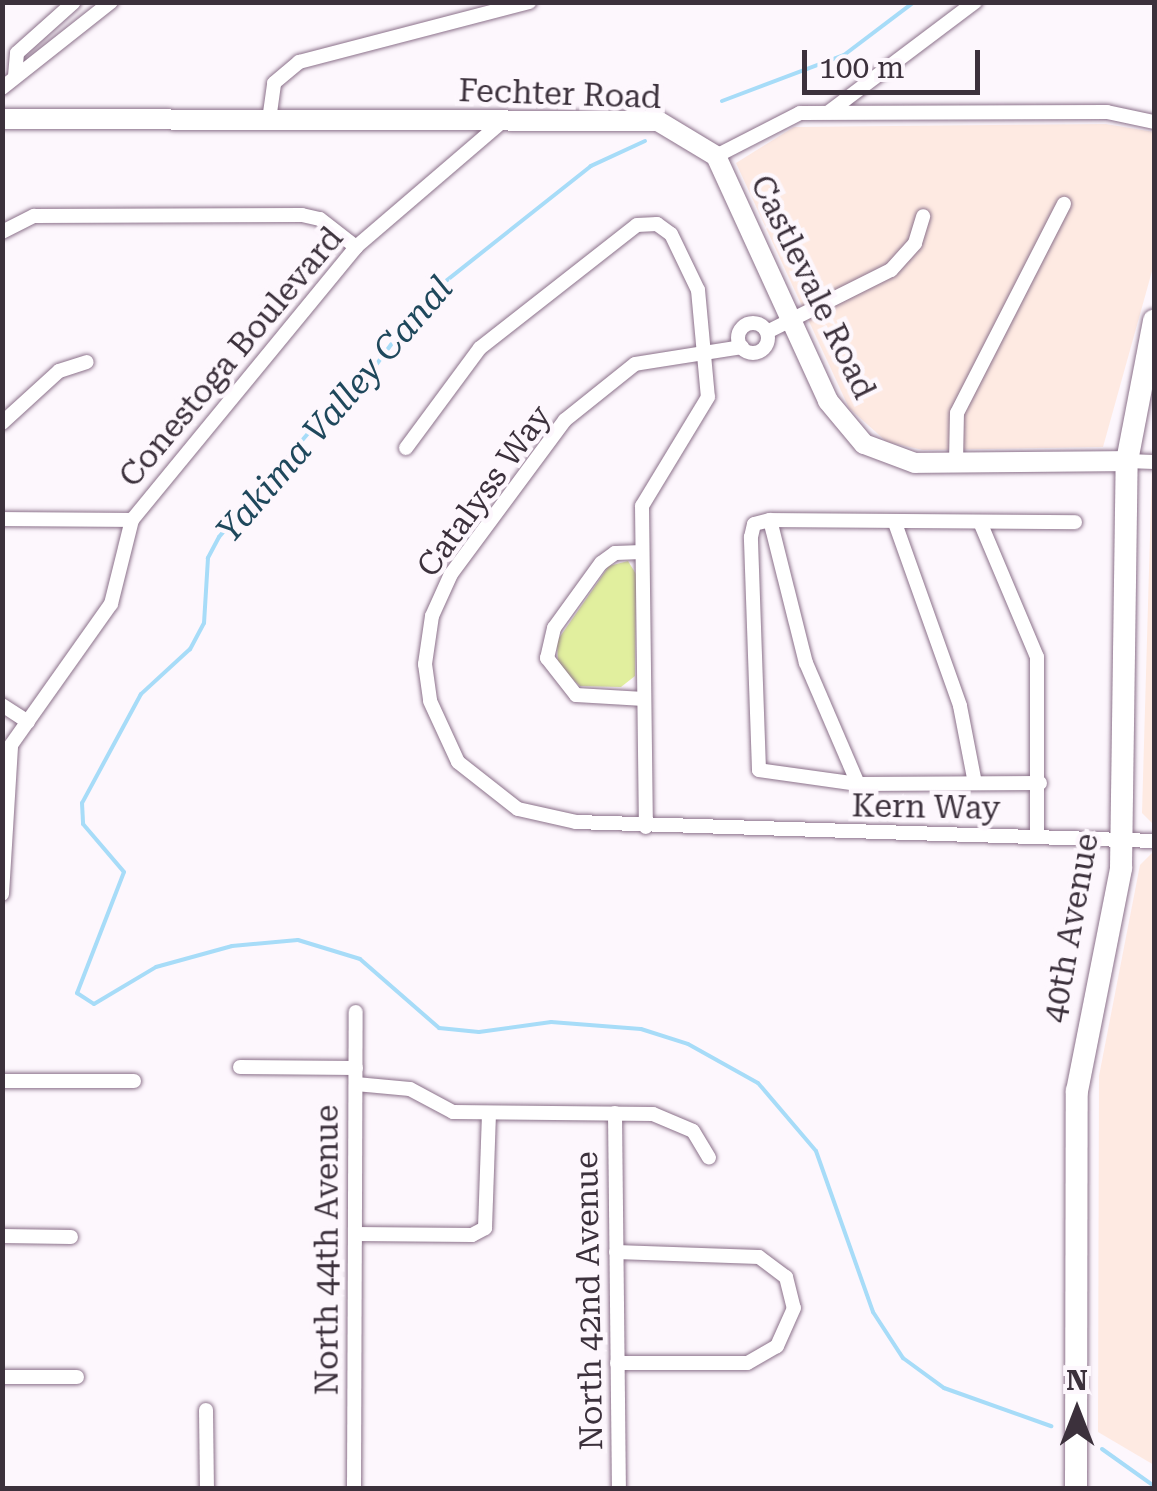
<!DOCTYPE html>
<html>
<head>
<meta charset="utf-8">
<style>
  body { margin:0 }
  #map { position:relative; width:1157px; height:1491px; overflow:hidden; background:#fdf7fd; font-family:"Roboto Serif",serif }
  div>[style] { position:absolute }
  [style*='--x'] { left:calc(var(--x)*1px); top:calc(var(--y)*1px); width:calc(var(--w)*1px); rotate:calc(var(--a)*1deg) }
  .commercial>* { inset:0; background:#feeae2 }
  .green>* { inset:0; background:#e1ef9e }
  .stream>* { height:4px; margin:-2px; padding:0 2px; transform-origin:2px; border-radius:2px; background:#a7dcf8 }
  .roads { filter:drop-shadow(0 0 2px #8b718a) drop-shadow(0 0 2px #8b718a) }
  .street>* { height:14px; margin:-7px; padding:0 7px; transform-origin:7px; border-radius:7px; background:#fff }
  .street>.ring { margin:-7px; padding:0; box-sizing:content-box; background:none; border:14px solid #fff; border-radius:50% }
  .secondary>* { height:20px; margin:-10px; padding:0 10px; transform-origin:10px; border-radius:10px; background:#fff }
  .primary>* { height:22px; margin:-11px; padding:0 11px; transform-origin:11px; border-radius:11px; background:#fff }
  span { translate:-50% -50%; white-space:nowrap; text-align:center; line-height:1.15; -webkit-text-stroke:9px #fdf7fd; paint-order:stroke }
  .street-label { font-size:32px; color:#3c313c }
  .water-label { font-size:35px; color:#1f485c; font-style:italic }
  .frame { position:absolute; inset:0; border:5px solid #3c313c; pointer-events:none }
  .north { position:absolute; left:1027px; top:1361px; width:100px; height:100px; -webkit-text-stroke:8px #fdf7fd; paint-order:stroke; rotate:0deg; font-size:28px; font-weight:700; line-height:40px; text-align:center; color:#3c313c }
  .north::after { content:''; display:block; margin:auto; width:35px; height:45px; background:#3c313c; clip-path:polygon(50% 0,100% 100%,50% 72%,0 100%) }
  .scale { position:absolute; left:802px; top:50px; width:178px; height:45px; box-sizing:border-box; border:5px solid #3c313c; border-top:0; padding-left:12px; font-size:30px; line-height:35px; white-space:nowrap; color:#3c313c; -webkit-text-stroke:8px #fdf7fd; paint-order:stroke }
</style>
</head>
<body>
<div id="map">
  <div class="commercial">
    <div style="clip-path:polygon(1106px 124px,1154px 132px,1154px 264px,1103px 447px,923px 450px,887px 442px,849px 408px,736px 163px,794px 127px)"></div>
    <div style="clip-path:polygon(1154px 397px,1154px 825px,1142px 813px)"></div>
    <div style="clip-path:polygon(1154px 851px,1154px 1465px,1098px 1432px,1099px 1076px,1140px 865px)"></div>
  </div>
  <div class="green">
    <div style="clip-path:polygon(628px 561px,636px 574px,635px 676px,621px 687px,580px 686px,558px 665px,557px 641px,609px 566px)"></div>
  </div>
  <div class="stream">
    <div style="--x:722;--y:101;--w:130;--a:-20.7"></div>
    <div style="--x:844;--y:55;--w:88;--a:-37.1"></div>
    <div style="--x:645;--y:141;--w:60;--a:155.2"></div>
    <div style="--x:591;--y:166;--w:211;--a:141.6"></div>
    <div style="--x:426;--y:297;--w:117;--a:126.3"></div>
    <div style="--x:357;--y:391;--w:60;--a:139.7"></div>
    <div style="--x:311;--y:430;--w:141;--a:130.7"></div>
    <div style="--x:219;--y:537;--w:24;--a:118"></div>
    <div style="--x:208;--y:558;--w:65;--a:93.5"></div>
    <div style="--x:204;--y:623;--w:30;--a:118"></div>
    <div style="--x:190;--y:649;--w:67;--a:137.4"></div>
    <div style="--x:141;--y:694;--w:124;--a:118.4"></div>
    <div style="--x:82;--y:803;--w:21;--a:87"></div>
    <div style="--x:83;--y:824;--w:63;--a:49.5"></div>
    <div style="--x:124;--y:872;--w:130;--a:111.2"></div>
    <div style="--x:77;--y:993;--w:20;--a:33"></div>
    <div style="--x:94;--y:1004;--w:72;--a:-30.8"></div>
    <div style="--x:156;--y:967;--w:79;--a:-15.4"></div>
    <div style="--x:232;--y:946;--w:66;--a:-5.2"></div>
    <div style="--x:298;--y:940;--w:65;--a:17"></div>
    <div style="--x:360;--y:959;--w:105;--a:41.1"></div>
    <div style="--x:439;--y:1028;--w:40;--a:5.7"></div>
    <div style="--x:479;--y:1032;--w:73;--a:-7.9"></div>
    <div style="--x:551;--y:1022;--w:90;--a:4.4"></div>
    <div style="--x:641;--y:1029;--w:49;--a:17.7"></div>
    <div style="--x:688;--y:1044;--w:80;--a:29.1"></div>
    <div style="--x:758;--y:1083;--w:89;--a:49.5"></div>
    <div style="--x:816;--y:1151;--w:171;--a:70.5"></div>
    <div style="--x:873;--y:1312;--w:55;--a:56.9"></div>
    <div style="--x:903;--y:1358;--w:51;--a:36.2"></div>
    <div style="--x:944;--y:1388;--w:114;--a:19.6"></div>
    <div style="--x:1102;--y:1449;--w:64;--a:35.4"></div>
  </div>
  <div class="roads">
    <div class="street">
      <div style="--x:15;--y:76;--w:23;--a:-85"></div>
      <div style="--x:17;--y:53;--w:76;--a:-41.8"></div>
      <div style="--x:2;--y:88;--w:139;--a:-38.3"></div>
      <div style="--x:829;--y:112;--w:183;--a:-37"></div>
      <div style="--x:269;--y:120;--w:37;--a:-82"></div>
      <div style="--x:274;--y:83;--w:33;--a:-40"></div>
      <div style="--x:299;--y:62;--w:238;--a:-14.6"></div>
      <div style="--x:716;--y:156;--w:94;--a:-27.1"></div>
      <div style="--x:800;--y:113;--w:307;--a:-0.2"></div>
      <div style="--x:1107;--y:112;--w:48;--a:12"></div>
      <div style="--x:2;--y:232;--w:36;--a:-27"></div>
      <div style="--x:34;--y:216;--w:268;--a:-0.2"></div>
      <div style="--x:302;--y:215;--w:18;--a:13"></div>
      <div style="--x:320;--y:219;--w:46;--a:37.9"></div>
      <div class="ring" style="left:738px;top:323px;width:16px;height:16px"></div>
      <div style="--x:767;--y:332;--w:139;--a:-26.6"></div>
      <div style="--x:891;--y:270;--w:36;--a:-48"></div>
      <div style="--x:915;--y:243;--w:28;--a:-73"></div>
      <div style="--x:742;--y:347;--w:108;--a:171"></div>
      <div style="--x:635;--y:364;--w:90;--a:141.3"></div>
      <div style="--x:565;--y:420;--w:192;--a:126.5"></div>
      <div style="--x:451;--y:574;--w:46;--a:114.3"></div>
      <div style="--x:432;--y:616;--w:49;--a:98.3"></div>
      <div style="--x:425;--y:664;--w:37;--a:82"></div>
      <div style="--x:430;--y:701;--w:67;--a:65.3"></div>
      <div style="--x:458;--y:762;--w:76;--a:38.1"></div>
      <div style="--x:518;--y:809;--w:59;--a:12.6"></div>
      <div style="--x:576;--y:822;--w:578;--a:1.88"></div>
      <div style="--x:2;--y:423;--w:77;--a:-42.4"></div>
      <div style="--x:59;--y:371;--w:29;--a:-18"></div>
      <div style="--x:406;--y:448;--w:124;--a:-53.5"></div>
      <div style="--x:480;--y:348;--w:199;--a:-38.1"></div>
      <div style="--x:637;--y:225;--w:20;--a:-3"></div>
      <div style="--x:657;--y:224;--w:17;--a:36"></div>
      <div style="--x:671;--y:234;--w:62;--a:64.3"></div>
      <div style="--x:698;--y:290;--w:107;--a:84.7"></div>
      <div style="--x:708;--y:397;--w:127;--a:121.2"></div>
      <div style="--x:642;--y:506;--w:321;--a:89.3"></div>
      <div style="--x:1127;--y:461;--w:27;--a:2"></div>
      <div style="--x:956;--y:463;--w:50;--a:-88.9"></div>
      <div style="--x:957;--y:413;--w:235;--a:-62.9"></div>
      <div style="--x:2;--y:519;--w:130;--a:0.4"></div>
      <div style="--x:770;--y:520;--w:147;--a:75.9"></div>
      <div style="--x:806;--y:663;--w:132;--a:66.7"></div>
      <div style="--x:980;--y:522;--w:147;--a:67.1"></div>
      <div style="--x:1037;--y:657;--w:179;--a:90"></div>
      <div style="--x:895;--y:523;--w:194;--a:70.4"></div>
      <div style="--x:960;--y:706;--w:78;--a:79"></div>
      <div style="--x:642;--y:552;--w:27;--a:178"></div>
      <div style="--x:615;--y:553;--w:17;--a:144"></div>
      <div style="--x:601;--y:563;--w:80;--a:125.9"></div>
      <div style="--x:554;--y:628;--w:31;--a:103"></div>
      <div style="--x:547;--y:658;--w:47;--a:51.9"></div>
      <div style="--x:576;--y:695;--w:68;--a:3.4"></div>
      <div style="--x:2;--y:705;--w:31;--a:33"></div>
      <div style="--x:1040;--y:783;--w:182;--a:179.7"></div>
      <div style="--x:858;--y:784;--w:100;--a:-172"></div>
      <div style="--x:759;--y:770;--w:233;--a:-92"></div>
      <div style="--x:751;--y:537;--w:13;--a:-77"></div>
      <div style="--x:754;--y:524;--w:16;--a:-14"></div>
      <div style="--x:770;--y:520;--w:305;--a:0.4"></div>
      <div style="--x:2;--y:894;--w:149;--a:-86.5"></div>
      <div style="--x:11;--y:745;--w:173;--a:-54.7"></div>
      <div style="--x:111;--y:604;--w:87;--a:-76"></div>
      <div style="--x:132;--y:520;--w:353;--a:-50.6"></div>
      <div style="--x:356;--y:247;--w:195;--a:-40.6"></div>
      <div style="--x:240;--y:1067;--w:116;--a:0.5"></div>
      <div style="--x:2;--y:1081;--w:132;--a:0"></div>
      <div style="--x:356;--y:1084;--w:54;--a:5.3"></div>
      <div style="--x:410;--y:1089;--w:49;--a:28.1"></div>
      <div style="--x:453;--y:1112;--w:200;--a:0.6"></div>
      <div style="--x:653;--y:1114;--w:43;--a:23"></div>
      <div style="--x:693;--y:1131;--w:31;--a:59"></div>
      <div style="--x:615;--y:1113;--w:375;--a:89.4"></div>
      <div style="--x:355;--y:1234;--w:117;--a:0.5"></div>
      <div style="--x:472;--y:1235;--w:15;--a:-28"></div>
      <div style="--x:485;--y:1228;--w:115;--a:-88"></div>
      <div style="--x:2;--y:1236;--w:69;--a:0.8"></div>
      <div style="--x:616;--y:1252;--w:143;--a:2"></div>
      <div style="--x:759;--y:1257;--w:34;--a:37"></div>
      <div style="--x:786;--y:1277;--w:32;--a:76"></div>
      <div style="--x:794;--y:1308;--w:42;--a:114.1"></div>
      <div style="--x:777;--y:1346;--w:34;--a:150"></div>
      <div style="--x:747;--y:1363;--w:130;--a:180"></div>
      <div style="--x:2;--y:1377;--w:75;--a:0"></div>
      <div style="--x:206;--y:1410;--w:78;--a:89.3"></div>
      <div style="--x:354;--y:1488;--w:476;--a:-89.8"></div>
    </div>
    <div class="secondary">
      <div style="--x:2;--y:119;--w:656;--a:0.17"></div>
      <div style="--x:658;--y:121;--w:68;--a:31.1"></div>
      <div style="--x:716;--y:156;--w:269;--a:65.4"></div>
      <div style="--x:828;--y:401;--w:56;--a:50.1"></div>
      <div style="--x:864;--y:444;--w:54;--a:20.4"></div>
      <div style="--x:915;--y:463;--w:212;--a:-0.5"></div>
    </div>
    <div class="primary">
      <div style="--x:1076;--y:1488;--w:397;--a:-89.9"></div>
      <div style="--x:1077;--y:1091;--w:227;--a:-78.8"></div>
      <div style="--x:1121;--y:868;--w:407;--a:-89.2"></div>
      <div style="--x:1127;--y:461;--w:143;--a:-79.1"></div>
    </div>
  </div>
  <div class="street-label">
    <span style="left:560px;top:94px;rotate:2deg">Fechter Road</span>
    <span style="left:813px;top:287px;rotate:64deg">Castlevale Road</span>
    <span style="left:231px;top:357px;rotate:-50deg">Conestoga Boulevard</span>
    <span style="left:484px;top:491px;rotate:-54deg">Catalyss Way</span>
    <span style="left:926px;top:807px;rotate:1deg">Kern Way</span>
    <span style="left:1071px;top:928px;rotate:-80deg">40th Avenue</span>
    <span style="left:327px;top:1250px;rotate:-90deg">North 44th Avenue</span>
    <span style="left:589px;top:1301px;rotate:-91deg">North 42nd Avenue</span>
  </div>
  <div class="water-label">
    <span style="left:335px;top:410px;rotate:-49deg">Yakima Valley Canal</span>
  </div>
  <div class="frame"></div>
  <div class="north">N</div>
  <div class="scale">100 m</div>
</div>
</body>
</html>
